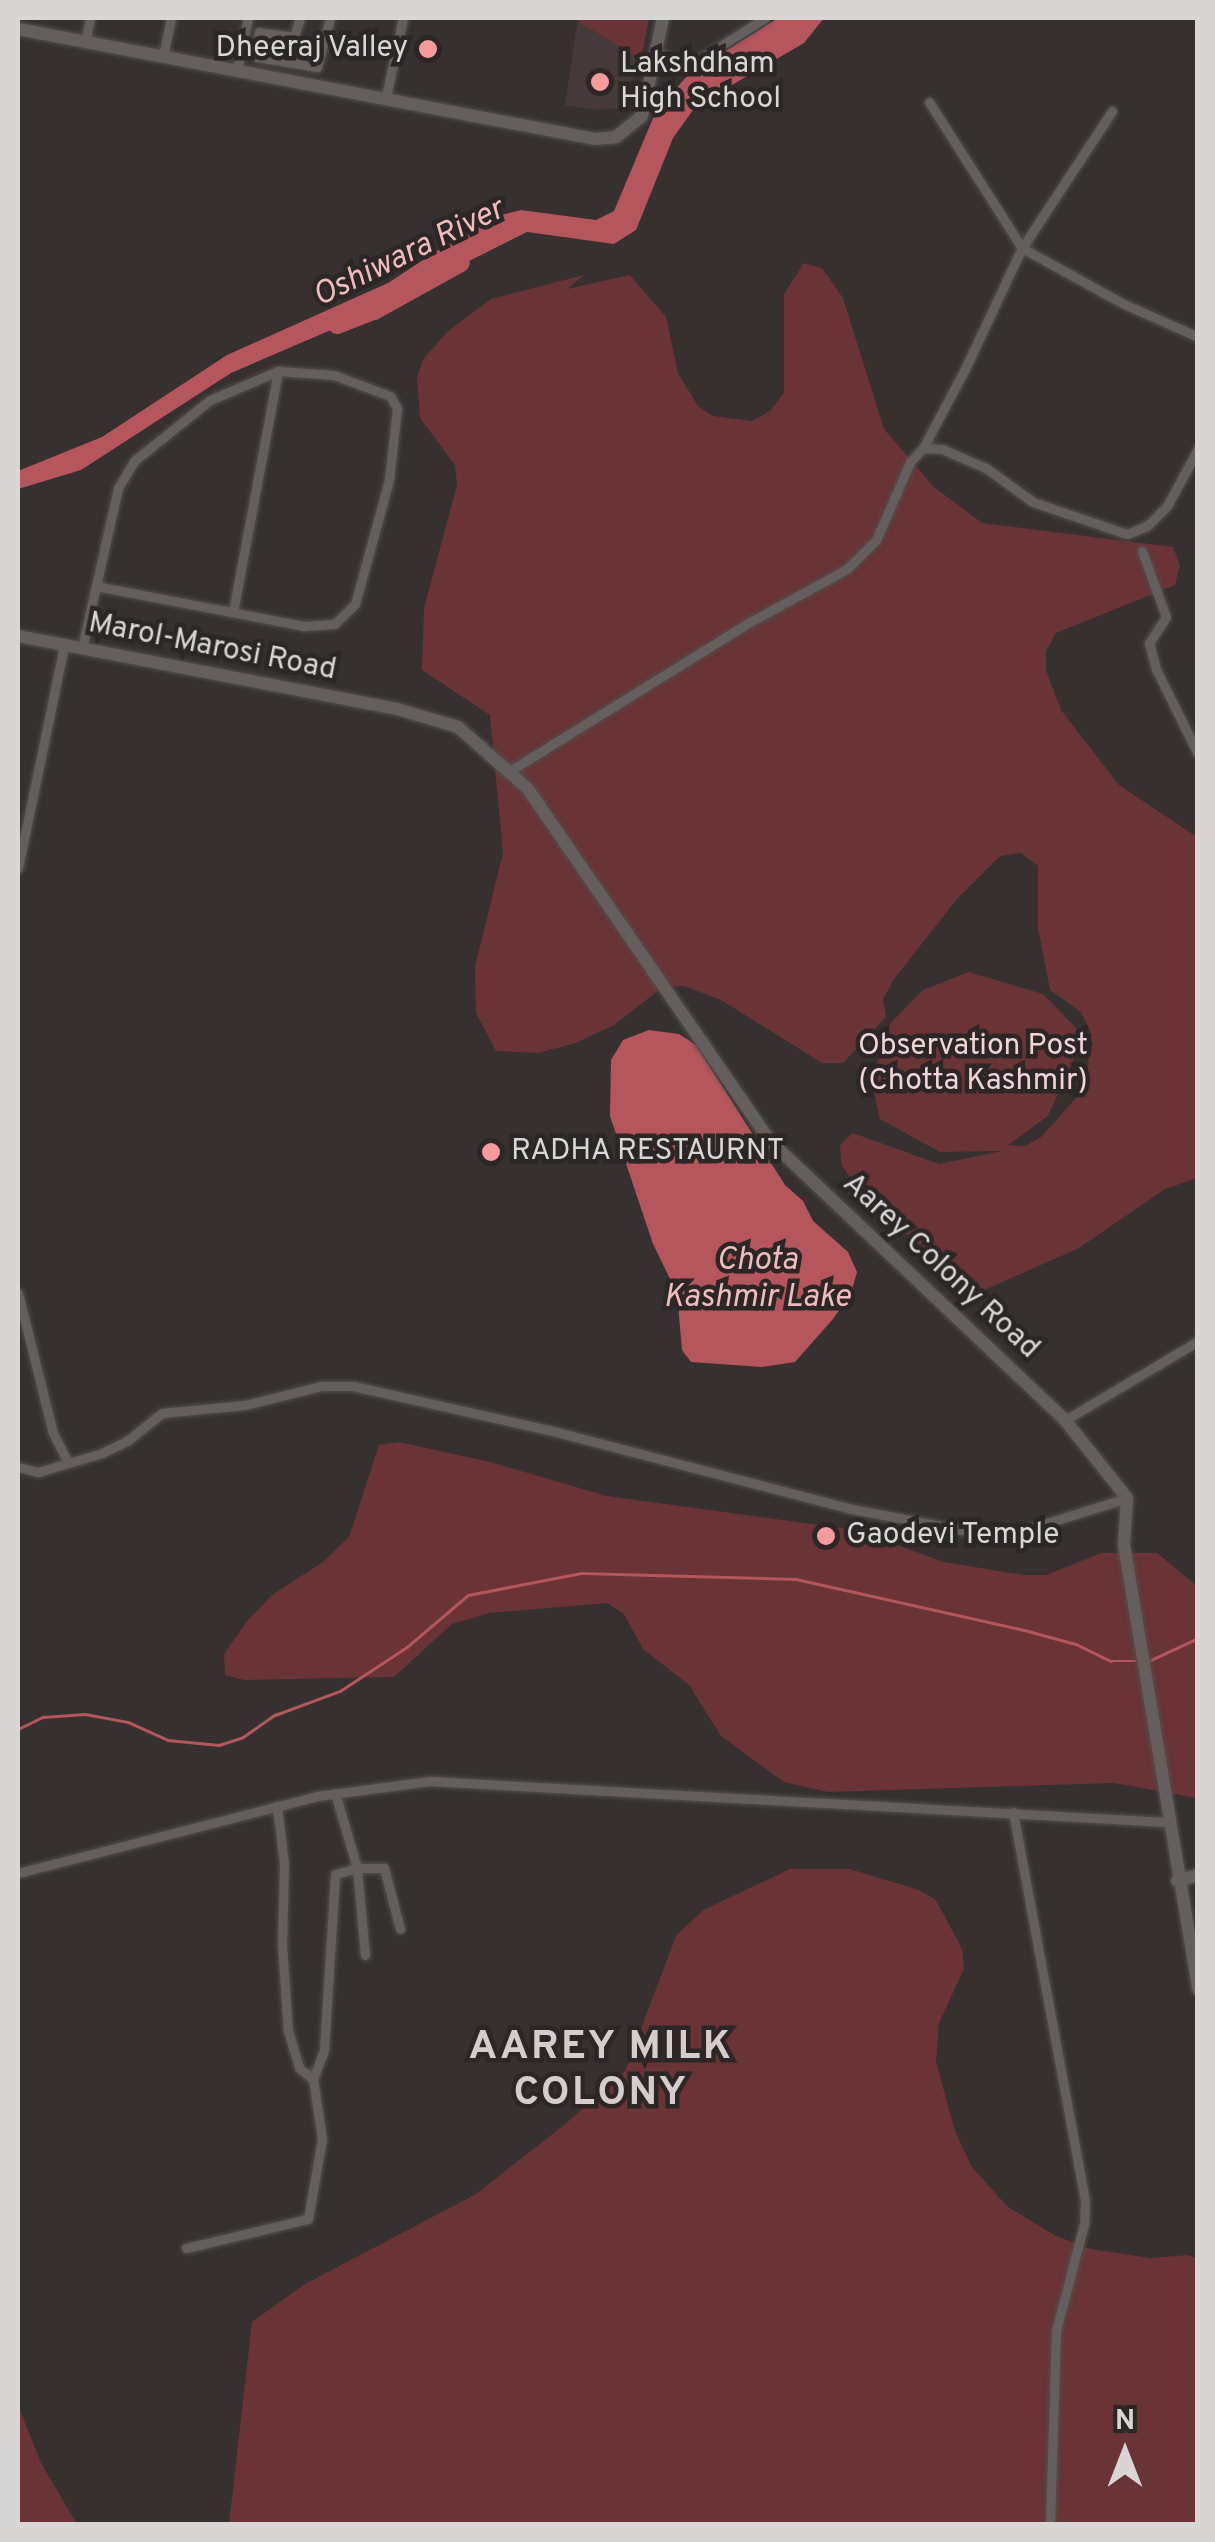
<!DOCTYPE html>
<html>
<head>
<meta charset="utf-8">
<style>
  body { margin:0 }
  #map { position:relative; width:1215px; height:2542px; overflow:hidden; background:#363030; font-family:Overpass,sans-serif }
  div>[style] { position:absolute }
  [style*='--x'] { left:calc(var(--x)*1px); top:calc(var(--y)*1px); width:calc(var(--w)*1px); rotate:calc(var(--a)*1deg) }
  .built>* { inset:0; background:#463939 }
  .green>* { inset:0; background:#6a3335 }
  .water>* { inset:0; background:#b5565c }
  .stream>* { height:2.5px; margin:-1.25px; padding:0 1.25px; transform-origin:1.25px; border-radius:1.25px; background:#b5565c }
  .river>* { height:18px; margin:-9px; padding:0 9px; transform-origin:9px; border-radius:9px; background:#b5565c }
  .roads { filter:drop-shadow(0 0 2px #534d4d) drop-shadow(0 0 2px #534d4d) }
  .street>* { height:9px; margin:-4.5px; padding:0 4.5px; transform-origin:4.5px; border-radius:4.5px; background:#655e5e }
  .secondary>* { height:12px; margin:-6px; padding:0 6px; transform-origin:6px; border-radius:6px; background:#655e5e }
  .dots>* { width:28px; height:28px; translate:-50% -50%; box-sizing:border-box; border:5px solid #2c2626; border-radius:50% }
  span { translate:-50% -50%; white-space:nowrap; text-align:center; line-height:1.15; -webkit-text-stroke:9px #2c2626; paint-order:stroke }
  .poi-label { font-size:30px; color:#dad6d6 }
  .right { translate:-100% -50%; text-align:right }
  .left { translate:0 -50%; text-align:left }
  .street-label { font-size:30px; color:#dad6d6 }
  .park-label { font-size:30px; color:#f0d5d4 }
  .water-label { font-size:32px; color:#f0bbbc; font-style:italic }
  .district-label { font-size:40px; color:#d5cdcd; font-weight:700; letter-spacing:2.5px }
  .frame { position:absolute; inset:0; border:20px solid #dad6d6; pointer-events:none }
  .north { position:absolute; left:1075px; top:2402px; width:100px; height:100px; -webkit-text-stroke:8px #2c2626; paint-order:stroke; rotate:0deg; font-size:28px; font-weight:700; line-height:40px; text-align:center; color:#dad6d6 }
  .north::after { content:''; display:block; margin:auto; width:35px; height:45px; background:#dad6d6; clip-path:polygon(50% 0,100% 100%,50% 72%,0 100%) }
</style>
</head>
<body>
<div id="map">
  <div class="built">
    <div style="clip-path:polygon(578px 18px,649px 18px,641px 60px,620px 108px,596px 110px,565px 105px)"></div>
  </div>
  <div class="green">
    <div style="clip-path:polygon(578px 18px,649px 18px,641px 60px,578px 21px)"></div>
    <div style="clip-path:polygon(804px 263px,822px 268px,843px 298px,884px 429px,934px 487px,982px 523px,1173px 547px,1180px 565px,1175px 585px,1056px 633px,1046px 651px,1046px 670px,1061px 710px,1119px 785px,1197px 837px,1197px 1178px,1165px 1189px,1079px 1248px,982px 1291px,960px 1291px,922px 1247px,863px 1197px,841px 1164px,840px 1145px,853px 1133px,939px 1164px,1002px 1151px,940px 1152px,880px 1119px,872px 1084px,888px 1026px,923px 990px,969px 972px,1043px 994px,1084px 1036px,1048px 1116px,1008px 1145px,1025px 1146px,1041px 1137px,1087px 1086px,1090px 1031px,1081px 1012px,1050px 990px,1038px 928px,1038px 866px,1021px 853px,1000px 856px,957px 899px,894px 979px,883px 999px,886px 1017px,843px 1063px,822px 1063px,721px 1000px,684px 986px,663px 987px,614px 1025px,576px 1043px,538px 1053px,496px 1051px,476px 1013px,475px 966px,503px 853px,490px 715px,422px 670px,424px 608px,457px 485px,455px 465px,420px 418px,417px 377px,424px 358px,448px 331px,491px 299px,584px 275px,567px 289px,630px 275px,666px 317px,678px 373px,698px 406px,713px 416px,752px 421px,770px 411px,784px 393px,784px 294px)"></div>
    <div style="clip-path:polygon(399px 1442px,490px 1462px,607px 1496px,856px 1530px,944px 1562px,1025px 1575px,1046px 1575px,1101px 1553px,1157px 1553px,1197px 1586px,1197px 1798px,1114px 1783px,828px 1792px,784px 1782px,721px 1736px,689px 1685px,643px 1649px,624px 1614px,607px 1603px,490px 1613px,452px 1624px,394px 1677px,244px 1680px,225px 1675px,224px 1654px,247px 1621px,272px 1595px,323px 1562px,349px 1537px,379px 1445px)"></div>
    <div style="clip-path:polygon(790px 1869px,850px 1869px,919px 1890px,936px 1900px,962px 1949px,964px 1969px,939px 2023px,936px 2062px,955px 2131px,972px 2167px,1008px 2207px,1056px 2236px,1091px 2249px,1150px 2258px,1188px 2255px,1197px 2259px,1197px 2524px,229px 2524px,252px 2322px,305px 2284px,476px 2194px,564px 2125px,625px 2071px,676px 1936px,703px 1910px)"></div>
    <div style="clip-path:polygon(18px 2405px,42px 2465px,77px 2524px,18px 2524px)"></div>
  </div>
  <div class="water">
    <div style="clip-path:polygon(778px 18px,824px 18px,804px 43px,696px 106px,673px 138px,636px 230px,614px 244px,527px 232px,338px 327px,231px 373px,81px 470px,18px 489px,18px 471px,102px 437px,227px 355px,388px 283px,486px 219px,521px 210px,596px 220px,614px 211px,656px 111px,689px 74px)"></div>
    <div style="clip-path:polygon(649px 1030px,679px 1034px,696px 1045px,785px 1185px,803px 1201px,813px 1221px,848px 1252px,857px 1272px,851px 1293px,833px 1319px,795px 1362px,762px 1367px,691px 1362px,682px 1350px,677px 1293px,653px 1244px,610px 1116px,611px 1060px,623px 1040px)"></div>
  </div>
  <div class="stream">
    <div style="--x:1149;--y:1661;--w:54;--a:-25.1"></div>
    <div style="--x:18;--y:1729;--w:28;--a:-26"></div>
    <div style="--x:43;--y:1717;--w:42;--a:-4.1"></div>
    <div style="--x:85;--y:1714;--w:44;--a:10.5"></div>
    <div style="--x:128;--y:1722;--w:44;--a:24.2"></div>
    <div style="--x:168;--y:1740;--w:51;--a:5.6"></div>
    <div style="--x:219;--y:1745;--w:25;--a:-18"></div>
    <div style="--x:243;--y:1737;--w:39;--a:-35"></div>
    <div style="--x:275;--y:1715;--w:69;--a:-20.3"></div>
    <div style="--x:340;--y:1691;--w:80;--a:-33.3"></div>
    <div style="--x:407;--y:1647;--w:80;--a:-40.4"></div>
    <div style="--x:468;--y:1595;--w:115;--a:-11"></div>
    <div style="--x:581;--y:1573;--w:215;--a:1.6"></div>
    <div style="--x:796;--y:1579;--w:238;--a:12.6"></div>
    <div style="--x:1028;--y:1631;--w:50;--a:15.2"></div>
    <div style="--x:1076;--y:1644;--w:39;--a:26"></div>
    <div style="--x:1111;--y:1661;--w:25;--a:0"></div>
  </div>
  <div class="river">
    <div style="--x:337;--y:325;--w:40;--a:-21"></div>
    <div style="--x:374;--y:311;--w:99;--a:-28.9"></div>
  </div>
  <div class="roads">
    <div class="street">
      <div style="--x:300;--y:18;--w:20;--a:108"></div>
      <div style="--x:294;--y:37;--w:35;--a:-172"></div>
      <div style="--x:259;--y:32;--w:25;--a:95"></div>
      <div style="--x:257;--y:57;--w:61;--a:9.5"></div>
      <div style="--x:317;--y:67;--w:51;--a:-75.1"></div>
      <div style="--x:85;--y:42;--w:25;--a:-78"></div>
      <div style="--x:656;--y:52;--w:36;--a:21"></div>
      <div style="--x:690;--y:65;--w:89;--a:-32.1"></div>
      <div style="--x:163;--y:56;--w:39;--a:-78"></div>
      <div style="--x:237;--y:70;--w:53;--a:-78.1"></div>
      <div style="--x:386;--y:97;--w:81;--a:-77.9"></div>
      <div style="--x:929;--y:102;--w:173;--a:57.5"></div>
      <div style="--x:1022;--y:248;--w:116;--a:28.8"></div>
      <div style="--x:1124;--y:304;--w:81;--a:24"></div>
      <div style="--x:923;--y:448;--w:19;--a:3"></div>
      <div style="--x:942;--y:449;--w:48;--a:23.4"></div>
      <div style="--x:986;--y:468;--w:58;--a:35.9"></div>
      <div style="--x:1033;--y:502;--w:99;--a:18.8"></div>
      <div style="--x:1127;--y:534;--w:22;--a:-22"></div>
      <div style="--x:1147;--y:526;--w:28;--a:-45"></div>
      <div style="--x:1167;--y:506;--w:65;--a:-61.5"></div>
      <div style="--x:1142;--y:551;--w:70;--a:70"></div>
      <div style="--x:1166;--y:617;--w:31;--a:123"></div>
      <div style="--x:1149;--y:643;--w:27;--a:75"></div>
      <div style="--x:1156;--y:669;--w:95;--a:63.7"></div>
      <div style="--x:233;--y:612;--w:245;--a:-79.4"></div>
      <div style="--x:82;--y:648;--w:164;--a:-77.3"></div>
      <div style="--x:118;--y:488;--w:31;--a:-59"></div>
      <div style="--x:134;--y:461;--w:97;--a:-38.8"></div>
      <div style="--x:210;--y:400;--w:74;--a:-23.1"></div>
      <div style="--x:278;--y:371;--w:56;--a:4.1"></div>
      <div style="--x:334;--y:375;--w:60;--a:20.6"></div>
      <div style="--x:390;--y:396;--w:14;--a:60"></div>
      <div style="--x:397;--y:408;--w:72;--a:96.3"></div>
      <div style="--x:389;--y:480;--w:129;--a:105.3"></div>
      <div style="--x:355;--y:604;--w:29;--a:136"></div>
      <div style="--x:334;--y:624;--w:30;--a:176"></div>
      <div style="--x:304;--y:626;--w:212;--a:-169.1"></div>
      <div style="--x:508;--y:772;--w:285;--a:-31.8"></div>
      <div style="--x:750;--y:622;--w:111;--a:-28.7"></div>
      <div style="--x:847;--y:569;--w:41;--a:-45"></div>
      <div style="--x:876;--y:540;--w:85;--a:-66.4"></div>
      <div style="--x:910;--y:462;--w:19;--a:-47"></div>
      <div style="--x:923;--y:448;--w:87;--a:-62"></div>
      <div style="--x:964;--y:371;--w:136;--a:-64.8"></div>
      <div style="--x:1022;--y:248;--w:164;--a:-56.7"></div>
      <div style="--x:18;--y:868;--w:228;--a:-78.3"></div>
      <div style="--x:18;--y:1293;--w:144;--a:76"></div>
      <div style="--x:53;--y:1433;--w:30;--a:63"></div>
      <div style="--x:1065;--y:1420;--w:155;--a:-30.7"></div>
      <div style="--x:18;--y:1467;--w:21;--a:14"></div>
      <div style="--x:38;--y:1472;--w:67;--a:-16.5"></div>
      <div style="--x:102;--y:1453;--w:28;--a:-26"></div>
      <div style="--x:127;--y:1441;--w:45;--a:-38.7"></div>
      <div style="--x:162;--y:1413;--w:83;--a:-5.5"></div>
      <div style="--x:245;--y:1405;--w:78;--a:-14"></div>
      <div style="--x:321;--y:1386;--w:32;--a:0"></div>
      <div style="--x:353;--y:1386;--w:201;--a:12.7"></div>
      <div style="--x:549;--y:1430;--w:313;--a:14.6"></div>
      <div style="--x:852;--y:1509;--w:133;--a:10.8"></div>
      <div style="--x:983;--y:1534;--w:45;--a:-6.3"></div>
      <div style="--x:1028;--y:1529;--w:104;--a:-17.4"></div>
      <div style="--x:277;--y:1806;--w:58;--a:83.1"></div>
      <div style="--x:284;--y:1864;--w:80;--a:91.4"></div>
      <div style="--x:282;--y:1944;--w:87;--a:86.1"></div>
      <div style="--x:288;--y:2031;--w:39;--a:73"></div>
      <div style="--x:299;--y:2068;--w:18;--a:38"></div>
      <div style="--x:313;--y:2079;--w:31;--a:-69"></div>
      <div style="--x:324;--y:2050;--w:176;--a:-86.4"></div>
      <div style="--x:335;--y:1874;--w:23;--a:-15"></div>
      <div style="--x:357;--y:1868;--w:78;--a:-106.3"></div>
      <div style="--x:1013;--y:1812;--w:396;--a:79.5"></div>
      <div style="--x:1085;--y:2201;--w:23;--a:92"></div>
      <div style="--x:1084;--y:2224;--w:111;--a:104.7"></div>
      <div style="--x:1056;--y:2331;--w:193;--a:91.8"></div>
      <div style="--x:18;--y:1873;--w:309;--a:-14.4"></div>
      <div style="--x:317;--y:1796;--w:114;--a:-7.6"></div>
      <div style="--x:430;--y:1781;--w:737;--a:3.19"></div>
      <div style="--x:365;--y:1955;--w:87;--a:-95.3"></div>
      <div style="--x:357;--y:1868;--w:27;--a:0"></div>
      <div style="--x:384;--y:1868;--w:63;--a:75.3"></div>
      <div style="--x:186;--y:2248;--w:125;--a:-13.4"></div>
      <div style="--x:308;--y:2219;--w:81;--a:-80.1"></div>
      <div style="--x:322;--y:2139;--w:61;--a:-98.5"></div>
    </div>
    <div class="secondary">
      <div style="--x:18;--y:29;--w:587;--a:10.79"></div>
      <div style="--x:595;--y:139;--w:21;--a:-5"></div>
      <div style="--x:616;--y:137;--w:33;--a:-39"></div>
      <div style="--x:642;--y:116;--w:100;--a:-77.9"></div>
      <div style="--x:18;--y:636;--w:386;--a:10.9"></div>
      <div style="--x:397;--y:709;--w:64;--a:16.4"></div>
      <div style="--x:458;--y:727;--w:94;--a:41.5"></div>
      <div style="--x:528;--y:789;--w:427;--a:55.5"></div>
      <div style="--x:770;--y:1141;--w:406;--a:43.4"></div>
      <div style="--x:1065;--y:1420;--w:100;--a:51.5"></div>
      <div style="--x:1127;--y:1498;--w:47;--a:93.7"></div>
      <div style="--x:1124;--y:1545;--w:450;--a:80.5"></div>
      <div style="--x:1177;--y:1881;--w:22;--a:-16"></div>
    </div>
  </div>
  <div class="dots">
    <div style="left:428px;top:49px;background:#f59b9d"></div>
    <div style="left:600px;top:82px;background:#f59b9d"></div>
    <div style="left:491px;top:1152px;background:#f59b9d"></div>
    <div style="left:826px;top:1536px;background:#f59b9d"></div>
  </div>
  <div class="poi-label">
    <span class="right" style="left:408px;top:49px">Dheeraj Valley</span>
    <span class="left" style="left:620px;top:82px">Lakshdham<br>High School</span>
    <span class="left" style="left:511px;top:1152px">RADHA RESTAURNT</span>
    <span class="left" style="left:846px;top:1536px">Gaodevi Temple</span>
  </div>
  <div class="street-label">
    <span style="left:212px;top:648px;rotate:11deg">Marol-Marosi Road</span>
    <span style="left:940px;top:1267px;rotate:43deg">Aarey Colony Road</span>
  </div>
  <div class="park-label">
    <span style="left:973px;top:1064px">Observation Post<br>(Chotta Kashmir)</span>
  </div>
  <div class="water-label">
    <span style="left:409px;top:254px;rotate:-26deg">Oshiwara River</span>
    <span style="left:757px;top:1280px">Chota<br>Kashmir Lake</span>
  </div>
  <div class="district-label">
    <span style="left:601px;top:2071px">AAREY MILK<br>COLONY</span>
  </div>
  <div class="frame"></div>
  <div class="north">N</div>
</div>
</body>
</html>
